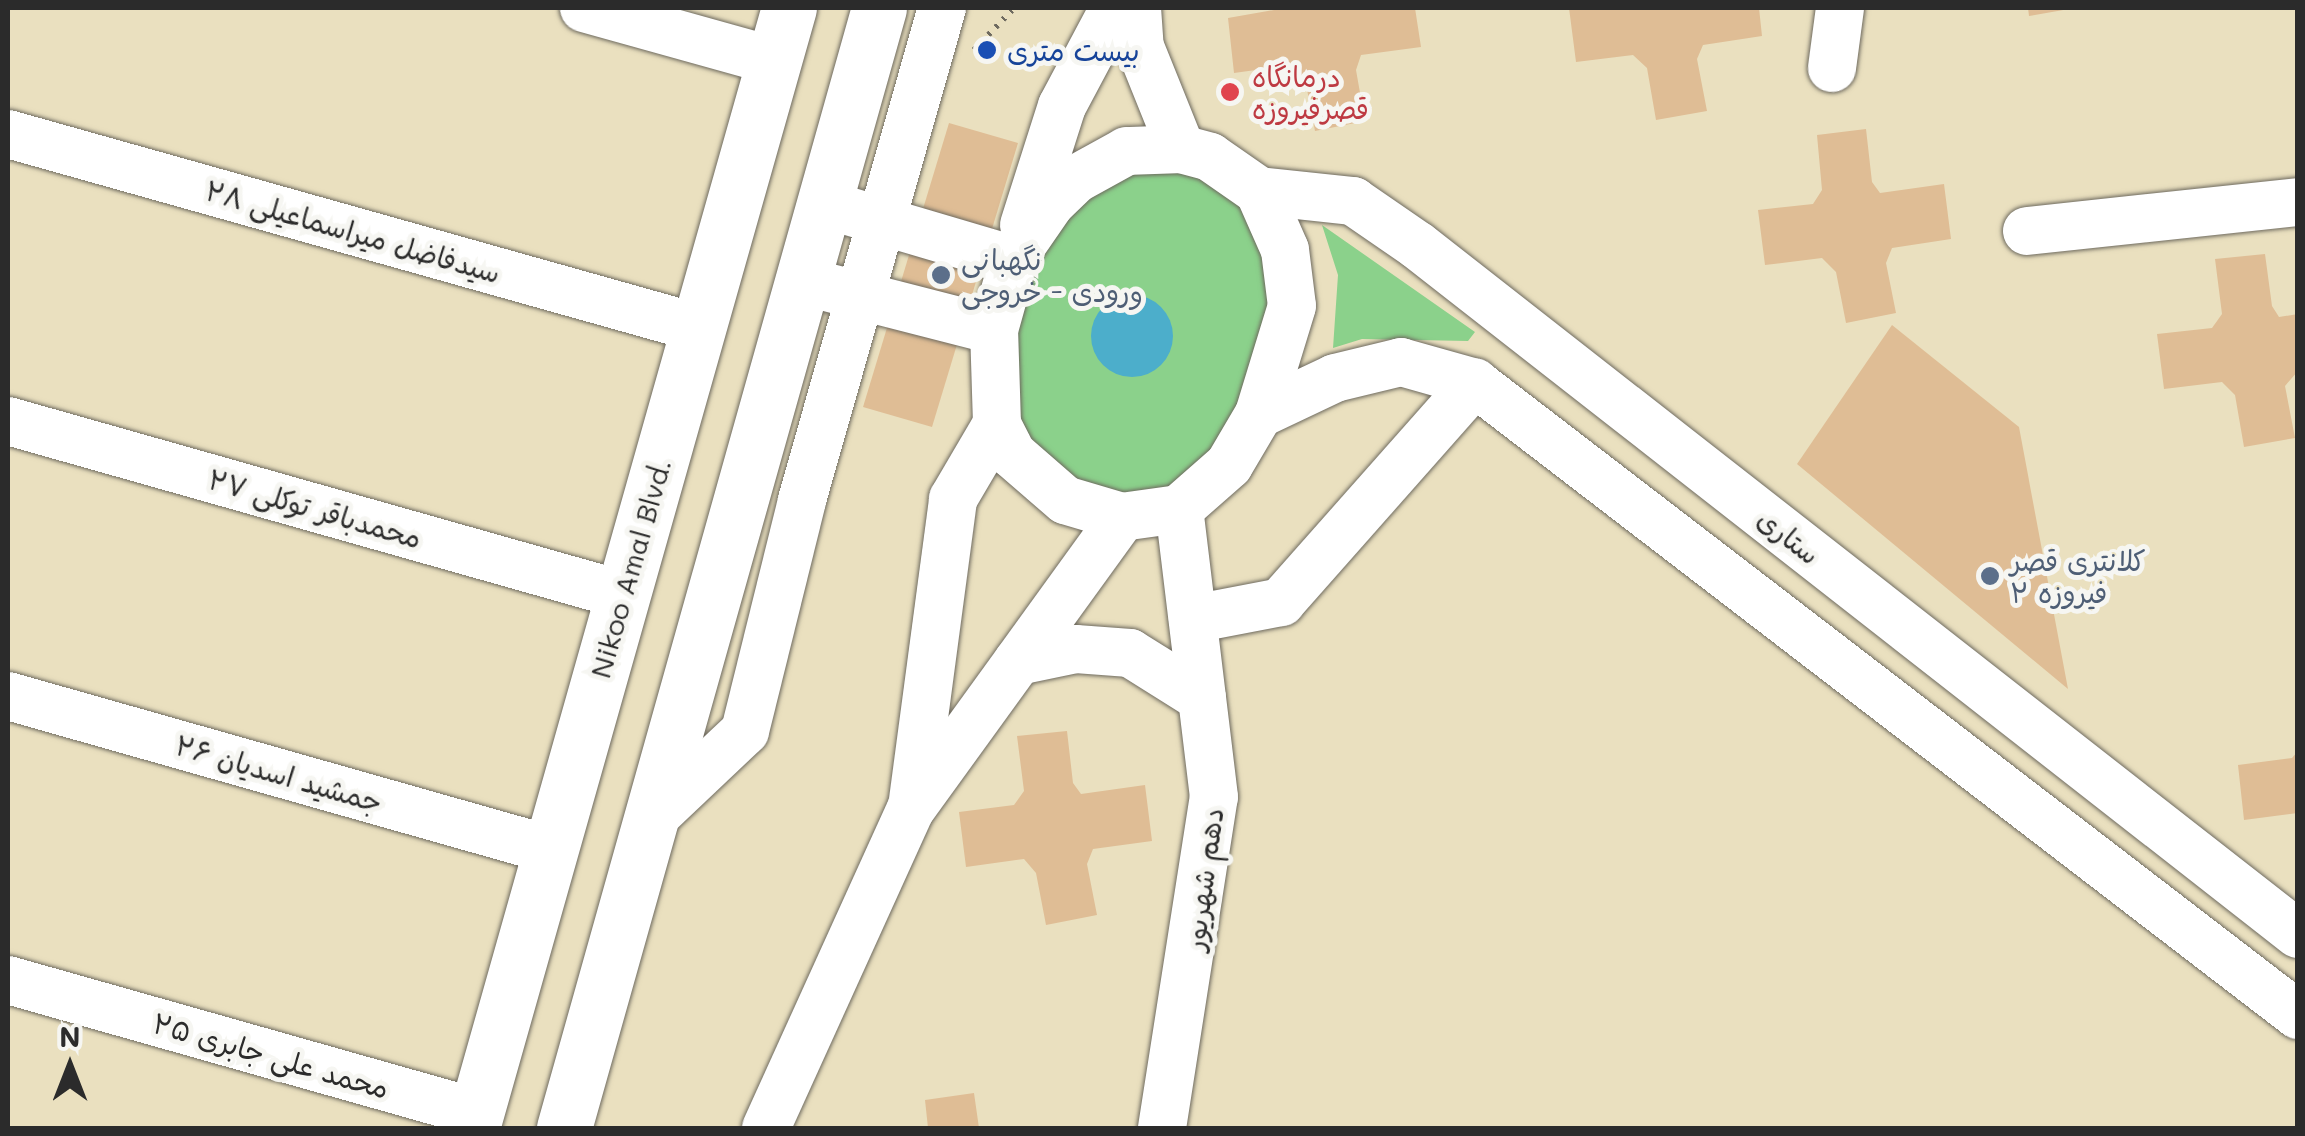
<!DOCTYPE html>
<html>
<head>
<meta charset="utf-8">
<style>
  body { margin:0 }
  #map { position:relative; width:2305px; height:1136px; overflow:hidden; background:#eae0bf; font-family:Mali,"Playpen Sans Arabic",sans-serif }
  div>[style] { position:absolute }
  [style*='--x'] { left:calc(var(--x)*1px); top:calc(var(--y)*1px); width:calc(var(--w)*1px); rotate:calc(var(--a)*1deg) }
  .green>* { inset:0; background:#8bd18b }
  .water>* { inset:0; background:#4caecb }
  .round { border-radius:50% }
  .building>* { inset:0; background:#dfbd95 }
  .path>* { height:6px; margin-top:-3px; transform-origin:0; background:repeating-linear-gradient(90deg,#6e6a5f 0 2.5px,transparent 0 10.5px) }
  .roads { filter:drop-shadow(0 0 2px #6e6a5f) drop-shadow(0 0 2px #6e6a5f) }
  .minor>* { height:48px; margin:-24px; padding:0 24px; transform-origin:24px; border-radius:24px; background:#fff }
  .major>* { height:55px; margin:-27.5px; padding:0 27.5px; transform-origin:27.5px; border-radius:27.5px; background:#fff }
  .dots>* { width:28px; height:28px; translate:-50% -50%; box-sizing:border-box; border:5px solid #f6f6f2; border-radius:50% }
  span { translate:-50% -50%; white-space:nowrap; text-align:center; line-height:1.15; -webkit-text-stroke:10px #f6f6f2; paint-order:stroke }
  .transit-label { font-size:28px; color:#164399 }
  .left { translate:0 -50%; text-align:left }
  .health-label { font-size:28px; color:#be3a42 }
  .street-label { font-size:28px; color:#2b2b2b }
  .service-label { font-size:28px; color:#4e5e75 }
  .frame { position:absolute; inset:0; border:10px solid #2b2b2b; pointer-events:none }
  .north { position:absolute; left:20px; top:1016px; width:100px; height:100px; -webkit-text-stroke:8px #f6f6f2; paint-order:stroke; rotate:0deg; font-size:28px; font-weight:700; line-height:40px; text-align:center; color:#2b2b2b }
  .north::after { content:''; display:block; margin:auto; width:35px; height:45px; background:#2b2b2b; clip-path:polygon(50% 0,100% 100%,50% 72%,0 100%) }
</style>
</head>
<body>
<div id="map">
  <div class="green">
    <div style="clip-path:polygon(1210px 157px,1293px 278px,1199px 495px,1065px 500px,991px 386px,991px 360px,1076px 179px)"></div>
    <div style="clip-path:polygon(1322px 225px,1475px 332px,1468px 341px,1362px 339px,1333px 348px,1338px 275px)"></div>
  </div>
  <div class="water">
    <div class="round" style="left:1091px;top:295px;width:82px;height:82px"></div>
  </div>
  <div class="building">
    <div style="clip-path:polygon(1285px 8px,1415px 8px,1421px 47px,1361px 55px,1356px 70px,1365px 121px,1315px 131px,1305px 79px,1292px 65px,1234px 73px,1228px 18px)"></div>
    <div style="clip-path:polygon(1569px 8px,1759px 8px,1762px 36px,1703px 45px,1697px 59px,1707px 111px,1656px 120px,1647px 68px,1633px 55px,1576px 62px)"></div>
    <div style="clip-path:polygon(2028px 8px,2068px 8px,2069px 9px,2029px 16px)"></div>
    <div style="clip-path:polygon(949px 123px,1018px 143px,932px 427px,863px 407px)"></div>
    <div style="clip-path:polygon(1866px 129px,1872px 182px,1880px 193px,1944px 184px,1951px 239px,1892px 248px,1886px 263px,1896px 313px,1846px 323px,1836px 272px,1822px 258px,1765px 265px,1758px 210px,1813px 204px,1822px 190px,1817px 135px)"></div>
    <div style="clip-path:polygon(2265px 254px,2272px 306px,2279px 317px,2298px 314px,2298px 371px,2285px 386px,2295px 438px,2244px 447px,2235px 395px,2222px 382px,2164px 389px,2157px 334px,2212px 328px,2222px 314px,2215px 259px)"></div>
    <div style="clip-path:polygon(1892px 325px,2019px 427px,2068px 689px,1797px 464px)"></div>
    <div style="clip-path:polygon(1067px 731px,1073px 783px,1081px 794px,1145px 785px,1152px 841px,1093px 849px,1087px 864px,1097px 915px,1046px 925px,1036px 873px,1024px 859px,966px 867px,959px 812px,1014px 805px,1024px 791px,1017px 736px)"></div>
    <div style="clip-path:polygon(2298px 751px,2298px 813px,2244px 820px,2238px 765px,2292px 758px)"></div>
    <div style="clip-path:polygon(974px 1093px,979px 1128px,928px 1128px,925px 1100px)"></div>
  </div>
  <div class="path">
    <div style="--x:974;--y:50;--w:58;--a:-46.4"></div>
  </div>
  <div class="roads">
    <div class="minor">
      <div style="--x:584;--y:8;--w:197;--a:15.6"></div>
      <div style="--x:1137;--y:8;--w:39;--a:86"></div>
      <div style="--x:1140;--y:47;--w:110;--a:68.1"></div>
      <div style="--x:1832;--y:68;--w:61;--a:-82.4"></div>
      <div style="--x:8;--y:134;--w:717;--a:15.7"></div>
      <div style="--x:1181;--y:149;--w:30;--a:15"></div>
      <div style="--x:1210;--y:157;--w:60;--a:34.8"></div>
      <div style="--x:1259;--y:191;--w:64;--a:66.2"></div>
      <div style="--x:1285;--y:250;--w:56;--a:82.9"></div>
      <div style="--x:1292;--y:306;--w:113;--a:107"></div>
      <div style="--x:1259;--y:414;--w:59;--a:120.5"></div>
      <div style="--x:1229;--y:465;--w:67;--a:138.7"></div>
      <div style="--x:1179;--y:509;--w:58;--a:172"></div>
      <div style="--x:1122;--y:517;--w:59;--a:-163.4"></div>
      <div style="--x:1065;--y:500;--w:70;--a:-139"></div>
      <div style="--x:1012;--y:454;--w:34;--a:-117"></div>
      <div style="--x:997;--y:424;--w:94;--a:-91.8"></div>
      <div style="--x:994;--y:330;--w:78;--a:-74.4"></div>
      <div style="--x:1015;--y:255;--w:63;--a:-55.3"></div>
      <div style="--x:1051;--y:203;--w:35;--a:-44"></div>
      <div style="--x:1076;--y:179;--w:58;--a:-28.8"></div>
      <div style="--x:1127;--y:151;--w:54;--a:-2.1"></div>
      <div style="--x:1259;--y:191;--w:95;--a:6.1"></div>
      <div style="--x:1353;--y:201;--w:78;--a:34.5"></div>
      <div style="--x:1417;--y:245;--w:1118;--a:38.03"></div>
      <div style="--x:848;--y:211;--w:172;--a:16.5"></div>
      <div style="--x:1024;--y:225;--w:125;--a:-72.3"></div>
      <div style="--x:1062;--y:106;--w:111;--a:-62"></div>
      <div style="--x:2027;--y:231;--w:273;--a:-6.1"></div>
      <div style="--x:830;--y:288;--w:169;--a:14.4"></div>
      <div style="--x:1259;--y:414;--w:84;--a:-25.3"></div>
      <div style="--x:1335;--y:378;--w:68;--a:-13.6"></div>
      <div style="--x:1401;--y:362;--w:77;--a:15.8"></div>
      <div style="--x:1475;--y:383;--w:1038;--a:37.52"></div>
      <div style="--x:8;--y:421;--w:639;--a:15.8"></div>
      <div style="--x:1193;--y:619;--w:90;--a:-10.9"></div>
      <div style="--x:1281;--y:602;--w:293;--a:-48.5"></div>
      <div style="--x:1018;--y:661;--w:59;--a:-11.7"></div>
      <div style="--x:1076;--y:649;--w:54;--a:4.2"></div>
      <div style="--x:1130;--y:653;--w:85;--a:32"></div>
      <div style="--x:8;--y:696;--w:564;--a:15.83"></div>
      <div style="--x:913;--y:800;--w:304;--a:-82.4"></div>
      <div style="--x:953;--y:499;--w:87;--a:-59.6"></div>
      <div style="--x:651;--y:820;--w:129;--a:-43.4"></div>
      <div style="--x:745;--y:731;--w:238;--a:-76.1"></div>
      <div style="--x:802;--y:500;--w:512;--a:-74.12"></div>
      <div style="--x:8;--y:980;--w:487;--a:15.8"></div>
      <div style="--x:766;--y:1128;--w:350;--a:-65.6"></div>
      <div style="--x:911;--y:809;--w:360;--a:-54.1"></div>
      <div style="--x:1162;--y:1128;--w:335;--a:-81.1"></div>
      <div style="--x:1214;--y:797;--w:290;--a:-96.9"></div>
    </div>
    <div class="major">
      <div style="--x:472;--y:1128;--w:1164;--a:-74.2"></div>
      <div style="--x:564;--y:1128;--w:1163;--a:-74.29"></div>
    </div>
  </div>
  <div class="dots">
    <div style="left:987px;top:50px;background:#1a4fb4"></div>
    <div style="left:1230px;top:92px;background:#e0444e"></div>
    <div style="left:941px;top:275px;background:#5c6f8a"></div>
    <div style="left:1990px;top:576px;background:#5c6f8a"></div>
  </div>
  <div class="transit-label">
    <span class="left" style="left:1007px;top:50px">بیست متری</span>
  </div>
  <div class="health-label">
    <span class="left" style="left:1252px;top:92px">درمانگاه<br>قصرفیروزه</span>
  </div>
  <div class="street-label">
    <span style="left:353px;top:231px;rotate:16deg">سیدفاضل میراسماعیلی ۲۸</span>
    <span style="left:315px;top:508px;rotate:16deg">محمدباقر توکلی ۲۷</span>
    <span style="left:1789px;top:536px;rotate:38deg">ستاری</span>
    <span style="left:630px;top:568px;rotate:-74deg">Nikoo Amal Blvd.</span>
    <span style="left:279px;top:773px;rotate:16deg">جمشید اسدیان ۲۶</span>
    <span style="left:1203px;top:879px;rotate:-82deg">دهم شهریور</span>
    <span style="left:271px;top:1055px;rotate:16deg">محمد علی جابری ۲۵</span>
  </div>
  <div class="service-label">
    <span class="left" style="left:961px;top:275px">نگهبانی<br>ورودی - خروجی</span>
    <span class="left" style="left:2010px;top:576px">کلانتری قصر<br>فیروزه ۲</span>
  </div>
  <div class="frame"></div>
  <div class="north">N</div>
</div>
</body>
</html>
